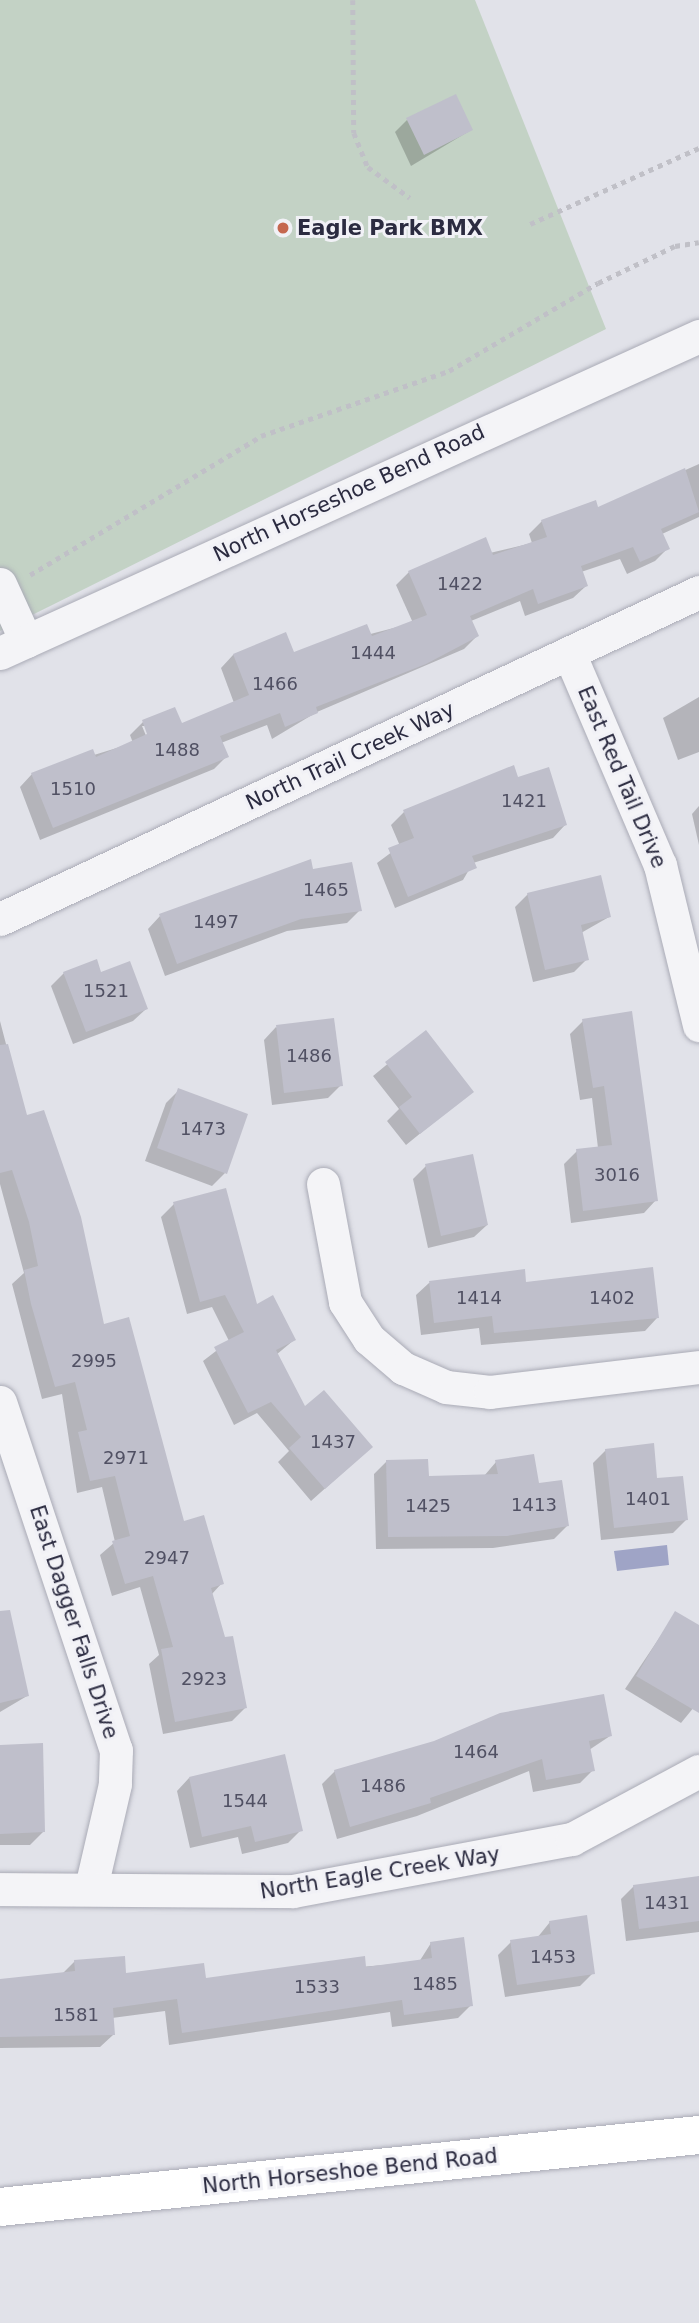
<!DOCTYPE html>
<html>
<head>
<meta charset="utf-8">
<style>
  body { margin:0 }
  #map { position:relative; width:699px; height:2323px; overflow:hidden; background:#e1e2e9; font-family:"DejaVu Sans",sans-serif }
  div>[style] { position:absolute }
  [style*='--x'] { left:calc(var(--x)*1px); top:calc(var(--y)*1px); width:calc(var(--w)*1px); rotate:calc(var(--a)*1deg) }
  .green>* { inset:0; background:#c3d2c5 }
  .water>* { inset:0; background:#9fa4c6 }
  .shadow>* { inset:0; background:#0003 }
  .building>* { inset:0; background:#bfbfcb }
  .path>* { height:4.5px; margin-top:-2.25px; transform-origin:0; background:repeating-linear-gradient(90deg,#c0c0c7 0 5px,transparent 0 10px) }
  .roads { filter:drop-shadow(0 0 2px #aaabb6) drop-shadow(0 0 2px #aaabb6) }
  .minor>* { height:33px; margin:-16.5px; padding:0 16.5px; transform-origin:16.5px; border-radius:16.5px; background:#f4f4f7 }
  .highway>* { height:38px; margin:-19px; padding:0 19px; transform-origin:19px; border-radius:19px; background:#fff }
  .dots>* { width:19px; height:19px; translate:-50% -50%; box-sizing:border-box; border:4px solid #f1f1f6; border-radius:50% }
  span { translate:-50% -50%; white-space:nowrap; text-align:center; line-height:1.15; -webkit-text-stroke:6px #f1f1f6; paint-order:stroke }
  .number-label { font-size:18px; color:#505063 }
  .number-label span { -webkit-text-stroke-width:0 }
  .poi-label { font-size:21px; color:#2b2b40; font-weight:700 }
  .left { translate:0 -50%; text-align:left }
  .street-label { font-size:21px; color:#2b2b40 }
</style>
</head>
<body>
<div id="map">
  <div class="green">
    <div style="clip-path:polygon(0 0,475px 0,606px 329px,0 631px)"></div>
  </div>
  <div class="water">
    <div style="clip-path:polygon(667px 1545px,669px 1565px,617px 1571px,614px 1551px)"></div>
  </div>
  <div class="shadow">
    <div style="clip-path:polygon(407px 120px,471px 130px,411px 166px,395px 132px)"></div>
    <div style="clip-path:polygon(evenodd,699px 464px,699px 517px,662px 534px,668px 548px,655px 561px,627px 574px,620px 559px,581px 572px,586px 586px,573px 598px,525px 616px,520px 601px,471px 621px,477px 636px,464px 649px,317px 712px,272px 739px,267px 725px,221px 743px,227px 756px,214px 769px,40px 840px,20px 787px,32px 774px,133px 743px,130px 735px,143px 722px,174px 709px,181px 725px,234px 703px,221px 668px,233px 655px,285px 634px,293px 654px,413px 623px,396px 585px,409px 572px,532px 543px,529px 534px,542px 521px,597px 509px,699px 464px,142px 726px,146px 726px,149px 743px,142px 726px)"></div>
    <div style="clip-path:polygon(699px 697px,699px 752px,678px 760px,663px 718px)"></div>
    <div style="clip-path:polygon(516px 779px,565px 825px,553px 838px,473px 863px,463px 880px,395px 908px,377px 863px,400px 846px,391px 825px,404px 812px)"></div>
    <div style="clip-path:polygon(699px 806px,699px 845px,692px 814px)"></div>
    <div style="clip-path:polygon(312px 872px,360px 910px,347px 923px,287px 931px,165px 976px,148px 929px,160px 916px)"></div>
    <div style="clip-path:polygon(528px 894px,609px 917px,581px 933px,587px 959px,574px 972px,533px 982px,515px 907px)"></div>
    <div style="clip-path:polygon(64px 973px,100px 974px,146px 1009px,133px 1021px,73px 1044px,51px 986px)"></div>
    <div style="clip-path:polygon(0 1021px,25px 1117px,103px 1326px,182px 1523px,222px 1583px,211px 1595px,245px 1708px,232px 1721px,163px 1734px,149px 1664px,159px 1655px,140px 1587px,112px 1596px,100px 1555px,115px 1542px,102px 1487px,77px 1493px,62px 1394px,42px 1399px,12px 1284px,24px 1273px,0 1184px)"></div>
    <div style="clip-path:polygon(583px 1021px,656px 1200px,644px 1213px,571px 1223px,564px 1164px,577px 1151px,598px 1148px,592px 1098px,580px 1100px,570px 1034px)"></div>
    <div style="clip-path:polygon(276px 1027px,341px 1085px,328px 1098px,272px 1105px,264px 1040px)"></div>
    <div style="clip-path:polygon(425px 1033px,471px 1092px,406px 1145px,387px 1121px,399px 1109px,373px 1076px)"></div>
    <div style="clip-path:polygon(179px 1090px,225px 1173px,212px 1186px,145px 1161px,166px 1103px)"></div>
    <div style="clip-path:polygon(426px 1166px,487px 1225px,474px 1237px,428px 1248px,413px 1179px)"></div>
    <div style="clip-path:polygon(174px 1204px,256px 1306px,294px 1340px,276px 1355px,304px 1409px,358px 1459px,311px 1501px,278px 1462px,289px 1451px,257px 1413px,234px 1425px,203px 1361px,229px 1341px,212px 1307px,187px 1314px,161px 1217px)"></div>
    <div style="clip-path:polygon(429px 1283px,525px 1284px,657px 1318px,645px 1331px,481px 1345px,479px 1328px,421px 1335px,416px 1295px)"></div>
    <div style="clip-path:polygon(606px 1450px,656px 1480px,686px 1520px,673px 1533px,601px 1540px,593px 1463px)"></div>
    <div style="clip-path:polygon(387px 1461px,427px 1478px,484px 1476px,496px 1462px,537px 1485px,567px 1526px,554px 1539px,493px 1548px,376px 1549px,374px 1474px)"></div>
    <div style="clip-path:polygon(676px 1613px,699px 1627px,699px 1701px,681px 1723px,625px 1689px)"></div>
    <div style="clip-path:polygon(0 1637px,27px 1696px,0 1712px)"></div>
    <div style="clip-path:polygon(610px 1736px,589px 1750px,593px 1770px,580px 1783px,533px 1792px,529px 1771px,417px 1816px,337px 1839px,322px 1784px,335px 1771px)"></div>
    <div style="clip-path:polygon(0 1747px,43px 1832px,30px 1845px,0 1845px)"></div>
    <div style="clip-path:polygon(189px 1778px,301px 1830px,288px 1843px,242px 1854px,238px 1837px,190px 1848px,177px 1791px)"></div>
    <div style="clip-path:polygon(699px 1878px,699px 1932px,626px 1941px,621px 1899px,634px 1886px)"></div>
    <div style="clip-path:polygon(550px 1922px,593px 1973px,580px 1986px,505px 1997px,498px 1955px,511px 1942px,537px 1938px)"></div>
    <div style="clip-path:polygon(431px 1943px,471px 2005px,458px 2018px,392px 2027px,390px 2012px,169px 2045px,165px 2011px,112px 2018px,113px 2035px,100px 2047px,0 2048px,0 1980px,62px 1974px,75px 1961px,124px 1975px,205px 1980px,419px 1962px)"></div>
  </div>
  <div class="building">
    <div style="clip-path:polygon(456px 94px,473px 130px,424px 155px,406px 118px)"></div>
    <div style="clip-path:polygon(685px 468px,699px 512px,661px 529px,670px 549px,640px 562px,633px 547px,581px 566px,588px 586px,538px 604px,533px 589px,470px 616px,479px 636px,426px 664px,316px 707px,318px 713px,285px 727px,280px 713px,220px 736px,229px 757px,53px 828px,31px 773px,93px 749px,96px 757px,147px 734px,142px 720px,175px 707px,182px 723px,249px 695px,233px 654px,286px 632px,294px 652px,367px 624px,372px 636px,427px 615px,408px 571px,486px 537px,493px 555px,547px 537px,541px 520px,596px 500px,598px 507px)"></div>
    <div style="clip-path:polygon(514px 765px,518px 777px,549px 767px,567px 825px,472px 856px,477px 868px,408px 897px,388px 848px,414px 838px,403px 810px)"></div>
    <div style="clip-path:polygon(311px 859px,313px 869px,352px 862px,362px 911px,301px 919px,177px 964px,159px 914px)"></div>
    <div style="clip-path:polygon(601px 875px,611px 917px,581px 925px,589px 960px,545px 970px,527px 893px)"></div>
    <div style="clip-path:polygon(97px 959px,101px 972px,130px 961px,148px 1009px,86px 1032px,63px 972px)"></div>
    <div style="clip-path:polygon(632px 1011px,658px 1201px,583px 1211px,576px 1149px,612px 1145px,604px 1086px,593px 1088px,582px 1019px)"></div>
    <div style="clip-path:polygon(334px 1018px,343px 1086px,284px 1093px,276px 1025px)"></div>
    <div style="clip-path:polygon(426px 1030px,474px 1092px,420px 1134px,399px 1107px,412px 1097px,385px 1062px)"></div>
    <div style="clip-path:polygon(8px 1044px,27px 1115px,44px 1110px,81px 1217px,104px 1324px,129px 1317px,184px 1521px,204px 1515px,224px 1584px,211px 1588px,225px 1637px,233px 1636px,247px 1708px,175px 1722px,161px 1649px,173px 1647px,153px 1576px,125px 1584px,112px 1541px,130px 1536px,115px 1476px,90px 1481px,78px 1432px,87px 1430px,75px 1382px,55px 1387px,31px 1304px,24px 1270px,38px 1266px,29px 1222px,12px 1170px,0 1173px,0 1045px)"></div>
    <div style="clip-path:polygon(178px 1088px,248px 1114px,227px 1174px,157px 1148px)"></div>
    <div style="clip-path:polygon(473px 1154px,488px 1225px,441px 1236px,425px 1164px)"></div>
    <div style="clip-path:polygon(226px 1188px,257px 1304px,273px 1295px,296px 1340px,276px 1350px,305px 1406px,324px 1390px,373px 1447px,325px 1489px,289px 1448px,301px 1437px,271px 1402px,248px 1413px,214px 1347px,244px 1332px,225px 1295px,200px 1302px,173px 1202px)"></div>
    <div style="clip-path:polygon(653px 1267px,659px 1318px,494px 1333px,492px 1316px,434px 1323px,429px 1281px,525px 1269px,526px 1282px)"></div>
    <div style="clip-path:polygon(654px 1443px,657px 1478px,683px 1476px,688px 1520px,614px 1528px,605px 1449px)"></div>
    <div style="clip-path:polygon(534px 1454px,539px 1483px,562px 1480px,569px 1526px,507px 1536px,388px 1537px,386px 1460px,428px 1459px,429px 1476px,498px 1474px,495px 1460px)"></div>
    <div style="clip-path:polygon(10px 1610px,29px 1696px,0 1703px,0 1611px)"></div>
    <div style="clip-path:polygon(675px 1611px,699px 1625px,699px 1713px,636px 1676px)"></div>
    <div style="clip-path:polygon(604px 1694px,612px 1736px,589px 1741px,595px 1771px,546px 1780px,542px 1759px,430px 1798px,431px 1803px,350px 1827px,334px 1770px,434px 1741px,500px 1713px)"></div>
    <div style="clip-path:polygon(43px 1743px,45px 1832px,0 1834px,0 1745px)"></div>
    <div style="clip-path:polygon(285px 1754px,303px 1831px,255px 1842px,251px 1826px,202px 1837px,189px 1777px)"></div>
    <div style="clip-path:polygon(699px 1876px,699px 1921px,639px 1929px,633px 1885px)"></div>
    <div style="clip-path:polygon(587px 1915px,595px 1974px,517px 1985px,510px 1940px,551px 1934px,549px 1921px)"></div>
    <div style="clip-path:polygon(464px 1937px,473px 2006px,404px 2015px,402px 2000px,182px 2033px,177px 1999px,113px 2008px,115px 2035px,0 2037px,0 1979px,75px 1971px,74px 1960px,125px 1956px,126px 1973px,204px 1963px,206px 1978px,365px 1956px,366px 1967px,432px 1958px,430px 1942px)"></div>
  </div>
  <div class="path">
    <div style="--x:353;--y:0;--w:133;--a:89.6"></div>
    <div style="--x:354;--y:133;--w:37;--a:68"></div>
    <div style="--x:368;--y:167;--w:52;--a:36.4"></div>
    <div style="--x:530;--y:224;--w:185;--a:-24.2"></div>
    <div style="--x:30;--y:575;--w:270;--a:-31"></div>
    <div style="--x:261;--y:436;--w:199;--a:-19.1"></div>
    <div style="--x:449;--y:371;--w:173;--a:-30.6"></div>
    <div style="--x:598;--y:283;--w:85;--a:-25.7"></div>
    <div style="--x:675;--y:246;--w:24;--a:-9"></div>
  </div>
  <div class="roads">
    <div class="minor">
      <div style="--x:0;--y:584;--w:63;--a:65.5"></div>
      <div style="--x:0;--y:653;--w:768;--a:-24.39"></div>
      <div style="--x:569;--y:653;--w:231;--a:66.8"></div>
      <div style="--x:660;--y:865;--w:165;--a:76.3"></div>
      <div style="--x:0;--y:919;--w:772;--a:-25.07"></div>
      <div style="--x:323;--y:1184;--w:120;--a:79.4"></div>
      <div style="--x:345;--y:1302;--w:44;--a:57"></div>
      <div style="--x:369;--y:1339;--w:45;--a:40.5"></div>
      <div style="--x:403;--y:1368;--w:47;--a:23.8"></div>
      <div style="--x:446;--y:1387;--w:44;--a:6.5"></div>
      <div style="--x:490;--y:1392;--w:210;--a:-6.8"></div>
      <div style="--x:0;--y:1402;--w:367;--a:71.6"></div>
      <div style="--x:116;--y:1750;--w:34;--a:92"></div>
      <div style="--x:115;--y:1784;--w:106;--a:103.1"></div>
      <div style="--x:0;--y:1889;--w:293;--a:0.4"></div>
      <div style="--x:293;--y:1891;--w:284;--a:-10.6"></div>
      <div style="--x:572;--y:1839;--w:144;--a:-28.2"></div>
    </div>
    <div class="highway">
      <div style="--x:0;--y:2207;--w:703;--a:-5.88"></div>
    </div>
  </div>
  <div class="dots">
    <div style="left:283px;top:228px;background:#c5674f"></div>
  </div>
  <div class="number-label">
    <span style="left:460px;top:584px">1422</span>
    <span style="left:373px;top:653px">1444</span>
    <span style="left:275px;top:684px">1466</span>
    <span style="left:177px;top:750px">1488</span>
    <span style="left:73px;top:789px">1510</span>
    <span style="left:524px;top:801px">1421</span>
    <span style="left:326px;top:890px">1465</span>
    <span style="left:216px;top:922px">1497</span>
    <span style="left:106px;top:991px">1521</span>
    <span style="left:309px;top:1056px">1486</span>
    <span style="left:203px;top:1129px">1473</span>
    <span style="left:617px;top:1175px">3016</span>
    <span style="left:479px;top:1298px">1414</span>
    <span style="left:612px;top:1298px">1402</span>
    <span style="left:94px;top:1361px">2995</span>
    <span style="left:333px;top:1442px">1437</span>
    <span style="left:126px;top:1458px">2971</span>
    <span style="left:648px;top:1499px">1401</span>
    <span style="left:534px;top:1505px">1413</span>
    <span style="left:428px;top:1506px">1425</span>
    <span style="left:167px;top:1558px">2947</span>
    <span style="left:204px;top:1679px">2923</span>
    <span style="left:476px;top:1752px">1464</span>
    <span style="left:383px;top:1786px">1486</span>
    <span style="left:245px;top:1801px">1544</span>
    <span style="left:667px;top:1903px">1431</span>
    <span style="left:553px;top:1957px">1453</span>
    <span style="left:435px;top:1984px">1485</span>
    <span style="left:317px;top:1987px">1533</span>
    <span style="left:76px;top:2015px">1581</span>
  </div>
  <div class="poi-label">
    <span class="left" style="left:297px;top:228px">Eagle Park BMX</span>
  </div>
  <div class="street-label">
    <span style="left:349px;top:493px;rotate:-25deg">North Horseshoe Bend Road</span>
    <span style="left:350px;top:756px;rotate:-25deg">North Trail Creek Way</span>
    <span style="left:622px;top:777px;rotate:67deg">East Red Tail Drive</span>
    <span style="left:74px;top:1622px;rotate:72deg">East Dagger Falls Drive</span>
    <span style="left:380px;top:1873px;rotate:-9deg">North Eagle Creek Way</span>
    <span style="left:350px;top:2171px;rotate:-6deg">North Horseshoe Bend Road</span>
  </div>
</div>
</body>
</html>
